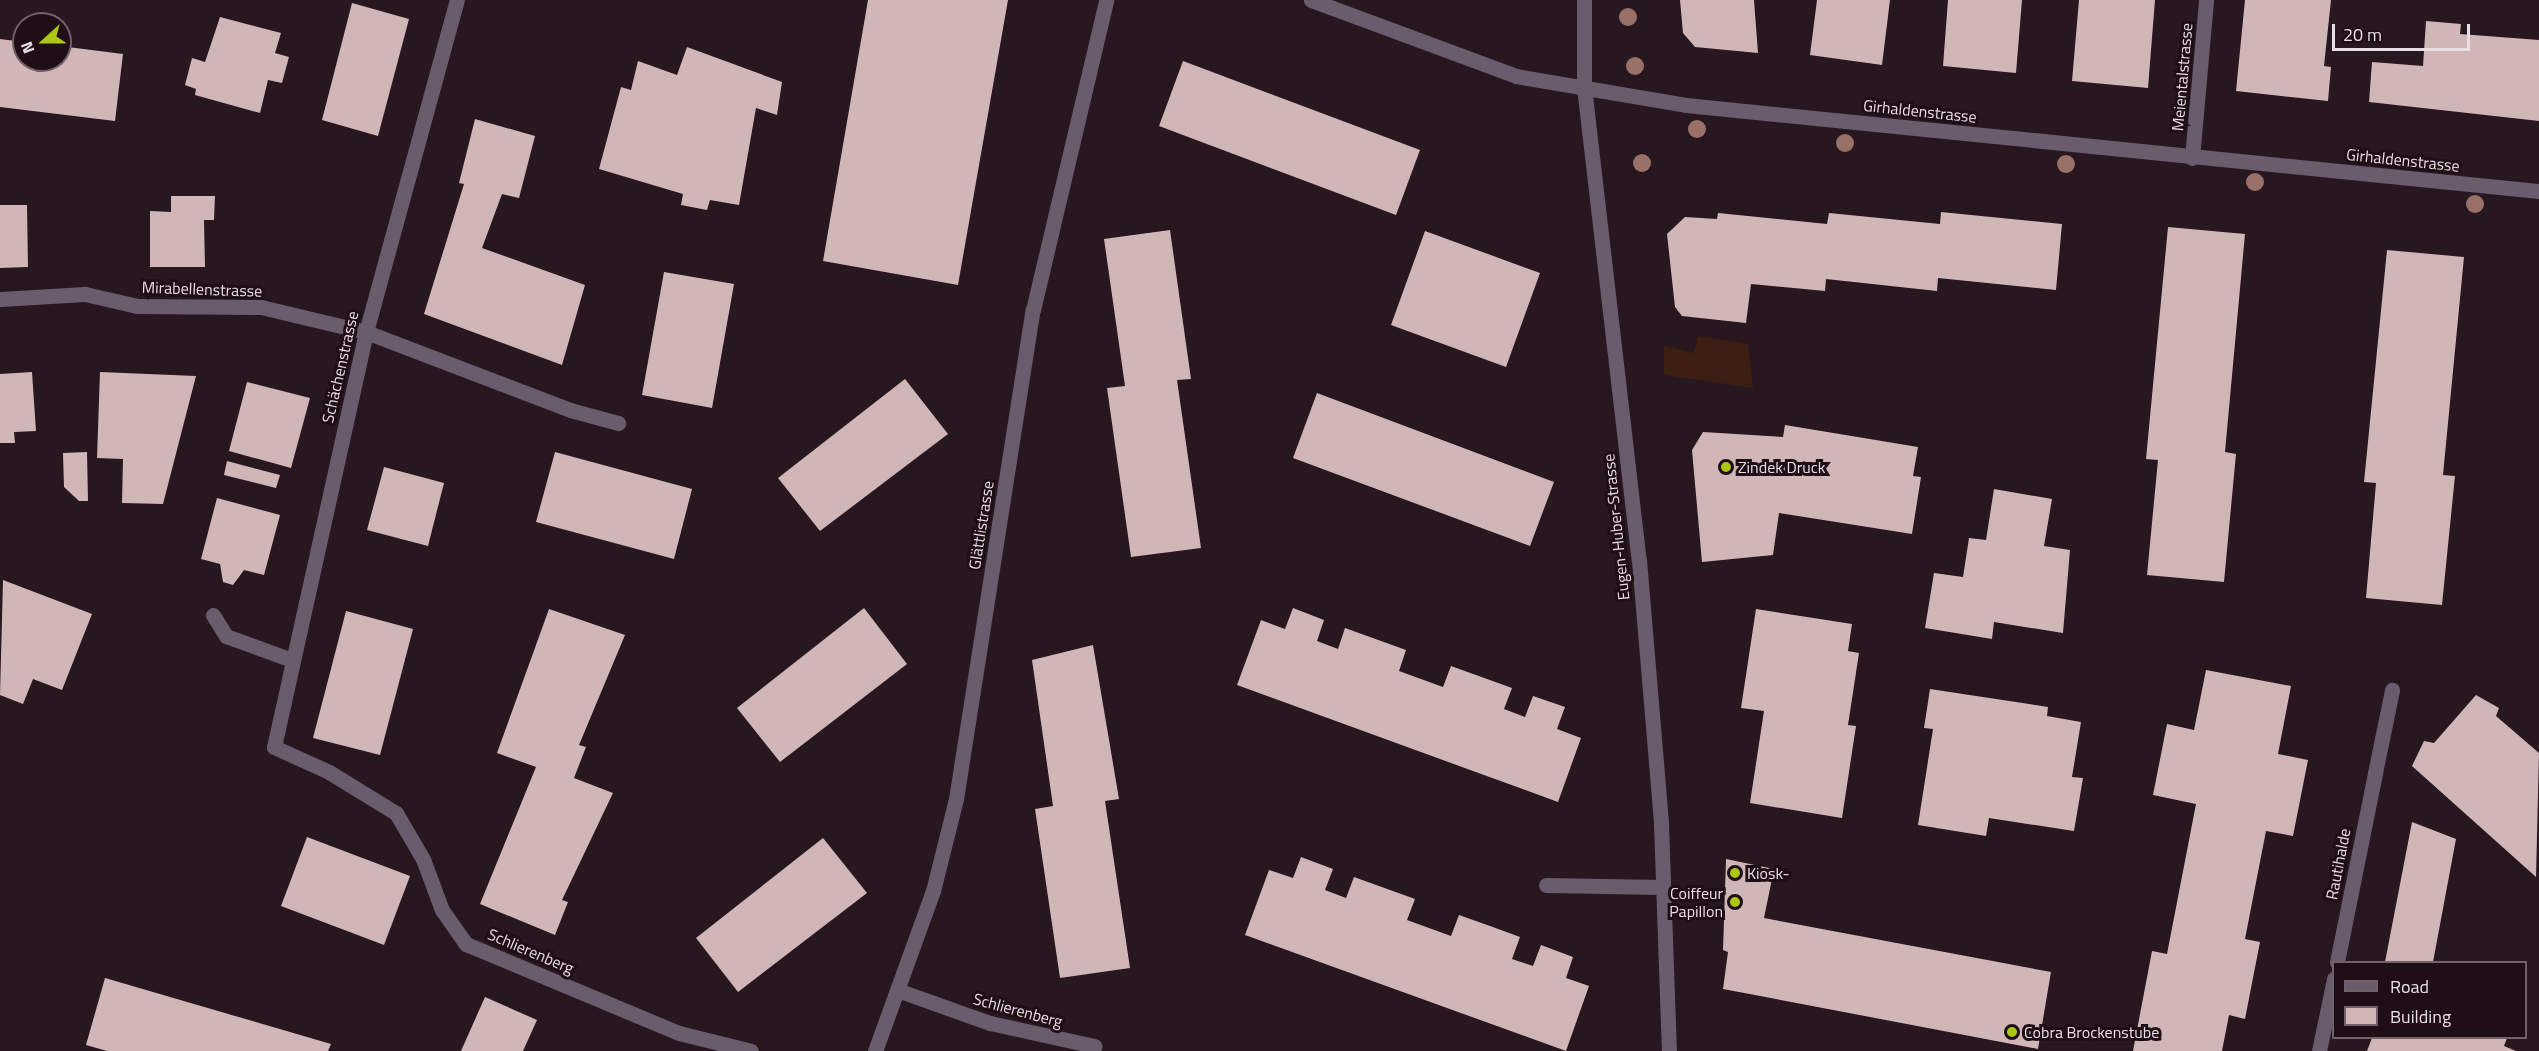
<!DOCTYPE html>
<html>
<head>
<meta charset="utf-8">
<style>
  body { margin:0 }
  #map { position:relative; width:2539px; height:1051px; overflow:hidden; background:#27171f; font-family:"Titillium Web",sans-serif }
  div>[style] { position:absolute }
  [style*='--x'] { left:calc(var(--x)*1px); top:calc(var(--y)*1px); width:calc(var(--w)*1px); rotate:calc(var(--a)*1deg) }
  .green>* { inset:0; background:#3d1e13 }
  .building>* { inset:0; background:#d1b6b8 }
  .service>* { height:15px; margin:-7.5px; padding:0 7.5px; transform-origin:7.5px; border-radius:7.5px; background:#6a5c6d }
  .minor>* { height:15px; margin:-7.5px; padding:0 7.5px; transform-origin:7.5px; border-radius:7.5px; background:#6a5c6d }
  .trees>* { width:18px; height:18px; margin:-9px; border-radius:50%; background:#9a7169 }
  .dots>* { width:16px; height:16px; translate:-50% -50%; box-sizing:border-box; border:3px solid #1e0e16; border-radius:50% }
  span { translate:-50% -50%; white-space:nowrap; text-align:center; line-height:1.15; -webkit-text-stroke:6px #1e0e16; paint-order:stroke }
  .street-label { font-size:16px; color:#eadde3 }
  .poi-label { font-size:16px; color:#eadde3 }
  .left { translate:0 -50%; text-align:left }
  .right { translate:-100% -50%; text-align:right }
  .legend { position:absolute; left:2332px; top:961px; width:195px; height:78px; box-sizing:border-box; background:#1e0e16; border:2px solid #706168; margin:0; padding:8px 10px; list-style:none; font-size:18px; color:#eadde3 }
  .legend li { display:flex; align-items:center; gap:12px; height:30px }
  .legend b { width:30px; border:2px solid #706168 }
  .north { position:absolute; left:12px; top:12px; width:60px; height:60px; box-sizing:border-box; background:#1e0e16; border:2px solid #706168; border-radius:50%; rotate:249deg; font-size:16px; font-weight:700; line-height:24px; text-align:center; color:#eadde3 }
  .north::after { content:''; display:block; margin:auto; width:21px; height:27px; background:#acc611; clip-path:polygon(50% 0,100% 100%,50% 72%,0 100%) }
  .scale { position:absolute; left:2332px; top:24px; width:138px; height:27px; box-sizing:border-box; border:3px solid #eadde3; border-top:0; padding-left:8px; font-size:18px; line-height:21px; white-space:nowrap; color:#eadde3; -webkit-text-stroke:4px #1e0e16; paint-order:stroke }
</style>
</head>
<body>
<div id="map">
  <div class="green">
    <div style="clip-path:polygon(1698px 336px,1748px 344px,1753px 388px,1664px 375px,1664px 346px,1694px 353px)"></div>
  </div>
  <div class="building">
    <div style="clip-path:polygon(868px 0,1008px 0,958px 285px,823px 261px)"></div>
    <div style="clip-path:polygon(1680px 0,1754px 0,1758px 53px,1695px 47px,1683px 33px)"></div>
    <div style="clip-path:polygon(1817px 0,1890px 0,1882px 65px,1810px 55px)"></div>
    <div style="clip-path:polygon(1948px 0,2022px 0,2016px 73px,1943px 66px)"></div>
    <div style="clip-path:polygon(2079px 0,2155px 0,2148px 88px,2072px 81px)"></div>
    <div style="clip-path:polygon(2245px 0,2331px 0,2324px 66px,2331px 67px,2328px 101px,2236px 91px)"></div>
    <div style="clip-path:polygon(352px 3px,409px 19px,378px 136px,322px 120px)"></div>
    <div style="clip-path:polygon(220px 17px,281px 33px,275px 53px,289px 57px,282px 83px,268px 80px,260px 113px,195px 95px,196px 89px,185px 85px,192px 58px,205px 62px)"></div>
    <div style="clip-path:polygon(2426px 21px,2461px 24px,2460px 34px,2539px 40px,2539px 121px,2369px 102px,2372px 62px,2423px 66px)"></div>
    <div style="clip-path:polygon(0 39px,24px 42px,24px 60px,60px 60px,60px 46px,123px 54px,115px 121px,0 107px)"></div>
    <div style="clip-path:polygon(687px 47px,782px 82px,777px 115px,756px 108px,739px 205px,710px 200px,707px 210px,681px 205px,683px 194px,599px 169px,621px 87px,631px 90px,638px 61px,677px 75px)"></div>
    <div style="clip-path:polygon(1183px 61px,1420px 150px,1396px 215px,1159px 126px)"></div>
    <div style="clip-path:polygon(475px 119px,535px 136px,519px 198px,502px 194px,482px 248px,585px 285px,562px 365px,424px 314px,464px 184px,459px 183px)"></div>
    <div style="clip-path:polygon(171px 196px,215px 196px,214px 220px,204px 220px,205px 267px,150px 267px,150px 211px,171px 212px)"></div>
    <div style="clip-path:polygon(0 205px,27px 205px,28px 267px,0 268px)"></div>
    <div style="clip-path:polygon(1941px 212px,2062px 224px,2056px 290px,1938px 278px,1937px 291px,1826px 279px,1825px 291px,1751px 284px,1746px 323px,1682px 316px,1675px 307px,1667px 234px,1685px 217px,1717px 219px,1718px 213px,1827px 224px,1829px 213px,1940px 224px)"></div>
    <div style="clip-path:polygon(2168px 227px,2245px 234px,2225px 452px,2236px 454px,2224px 582px,2147px 575px,2158px 460px,2146px 459px)"></div>
    <div style="clip-path:polygon(1170px 230px,1191px 379px,1177px 380px,1201px 548px,1131px 557px,1107px 388px,1125px 386px,1104px 239px)"></div>
    <div style="clip-path:polygon(1425px 231px,1540px 273px,1506px 367px,1391px 325px)"></div>
    <div style="clip-path:polygon(2387px 250px,2464px 257px,2443px 475px,2455px 476px,2442px 605px,2366px 598px,2376px 483px,2364px 482px)"></div>
    <div style="clip-path:polygon(664px 272px,734px 284px,712px 408px,642px 395px)"></div>
    <div style="clip-path:polygon(32px 372px,36px 431px,14px 432px,15px 443px,0 443px,0 374px)"></div>
    <div style="clip-path:polygon(100px 372px,196px 376px,163px 504px,122px 503px,123px 459px,97px 458px)"></div>
    <div style="clip-path:polygon(905px 379px,948px 434px,820px 531px,778px 478px)"></div>
    <div style="clip-path:polygon(247px 382px,310px 398px,291px 468px,229px 451px)"></div>
    <div style="clip-path:polygon(1317px 393px,1554px 482px,1530px 546px,1293px 458px)"></div>
    <div style="clip-path:polygon(1785px 425px,1918px 447px,1913px 476px,1921px 477px,1912px 534px,1779px 513px,1773px 555px,1702px 562px,1692px 450px,1703px 432px,1783px 437px)"></div>
    <div style="clip-path:polygon(87px 452px,88px 501px,79px 501px,64px 487px,63px 453px)"></div>
    <div style="clip-path:polygon(555px 452px,692px 489px,674px 559px,536px 522px)"></div>
    <div style="clip-path:polygon(227px 461px,280px 475px,276px 488px,224px 475px)"></div>
    <div style="clip-path:polygon(384px 467px,444px 483px,428px 546px,367px 530px)"></div>
    <div style="clip-path:polygon(1994px 489px,2052px 499px,2044px 546px,2070px 550px,2063px 633px,1994px 622px,1992px 639px,1925px 628px,1934px 573px,1963px 577px,1969px 538px,1986px 540px)"></div>
    <div style="clip-path:polygon(217px 498px,280px 515px,264px 575px,244px 570px,233px 585px,223px 582px,220px 564px,201px 559px)"></div>
    <div style="clip-path:polygon(3px 580px,92px 614px,62px 690px,33px 679px,23px 704px,0 695px)"></div>
    <div style="clip-path:polygon(864px 608px,907px 664px,780px 762px,737px 708px)"></div>
    <div style="clip-path:polygon(1293px 608px,1324px 620px,1317px 641px,1338px 649px,1345px 628px,1406px 650px,1399px 671px,1443px 687px,1451px 666px,1512px 688px,1504px 709px,1525px 717px,1533px 696px,1565px 707px,1557px 729px,1581px 738px,1558px 802px,1237px 685px,1261px 620px,1285px 629px)"></div>
    <div style="clip-path:polygon(549px 609px,625px 635px,579px 745px,586px 747px,574px 778px,613px 793px,562px 900px,568px 902px,555px 935px,480px 904px,536px 767px,497px 753px)"></div>
    <div style="clip-path:polygon(1756px 609px,1852px 624px,1848px 651px,1859px 653px,1848px 725px,1856px 726px,1842px 818px,1750px 803px,1764px 711px,1741px 708px)"></div>
    <div style="clip-path:polygon(346px 611px,413px 629px,380px 755px,313px 738px)"></div>
    <div style="clip-path:polygon(1093px 645px,1119px 799px,1105px 801px,1130px 968px,1060px 978px,1035px 809px,1053px 806px,1032px 660px)"></div>
    <div style="clip-path:polygon(2206px 670px,2291px 686px,2278px 754px,2308px 760px,2293px 836px,2266px 831px,2245px 939px,2260px 942px,2245px 1019px,2229px 1015px,2222px 1051px,2133px 1051px,2152px 951px,2167px 954px,2196px 804px,2153px 795px,2167px 724px,2194px 730px)"></div>
    <div style="clip-path:polygon(1930px 689px,2048px 707px,2047px 716px,2081px 722px,2072px 777px,2083px 778px,2074px 831px,1989px 818px,1986px 836px,1918px 825px,1933px 729px,1924px 728px)"></div>
    <div style="clip-path:polygon(2476px 695px,2499px 708px,2496px 716px,2539px 753px,2536px 877px,2412px 766px,2424px 741px,2434px 743px)"></div>
    <div style="clip-path:polygon(2412px 822px,2456px 839px,2433px 962px,2385px 962px)"></div>
    <div style="clip-path:polygon(307px 837px,410px 876px,384px 945px,281px 906px)"></div>
    <div style="clip-path:polygon(823px 838px,867px 893px,738px 992px,696px 938px)"></div>
    <div style="clip-path:polygon(1301px 857px,1333px 869px,1325px 890px,1346px 898px,1354px 877px,1415px 899px,1407px 920px,1451px 936px,1459px 915px,1490px 926px,1520px 937px,1512px 959px,1533px 966px,1541px 945px,1573px 957px,1566px 978px,1589px 986px,1566px 1051px,1245px 935px,1269px 870px,1293px 878px)"></div>
    <div style="clip-path:polygon(1726px 859px,1774px 869px,1764px 918px,2051px 972px,2038px 1049px,1723px 989px,1728px 952px,1723px 950px)"></div>
    <div style="clip-path:polygon(105px 978px,331px 1044px,328px 1051px,107px 1051px,86px 1045px)"></div>
    <div style="clip-path:polygon(485px 997px,537px 1020px,523px 1051px,461px 1051px)"></div>
    <div style="clip-path:polygon(2372px 1038px,2507px 1038px,2504px 1046px,2516px 1051px,2367px 1051px)"></div>
  </div>
  <div class="service">
    <div style="--x:366;--y:332;--w:218;--a:20.9"></div>
    <div style="--x:570;--y:410;--w:50;--a:15.2"></div>
    <div style="--x:213;--y:615;--w:25;--a:58"></div>
    <div style="--x:226;--y:636;--w:70;--a:20"></div>
    <div style="--x:274;--y:747;--w:60;--a:24.4"></div>
    <div style="--x:329;--y:772;--w:79;--a:31.5"></div>
    <div style="--x:396;--y:813;--w:53;--a:59.6"></div>
    <div style="--x:423;--y:859;--w:54;--a:69.6"></div>
    <div style="--x:442;--y:910;--w:42;--a:54.8"></div>
    <div style="--x:466;--y:944;--w:231;--a:22.7"></div>
    <div style="--x:679;--y:1033;--w:74;--a:14"></div>
    <div style="--x:2375;--y:773;--w:85;--a:-78.4"></div>
    <div style="--x:1546;--y:885;--w:116;--a:1"></div>
    <div style="--x:900;--y:991;--w:96;--a:19.6"></div>
    <div style="--x:990;--y:1023;--w:107;--a:12.4"></div>
  </div>
  <div class="minor">
    <div style="--x:1311;--y:0;--w:219;--a:20.3"></div>
    <div style="--x:1516;--y:76;--w:172;--a:9.7"></div>
    <div style="--x:1686;--y:105;--w:857;--a:5.76"></div>
    <div style="--x:1584;--y:0;--w:87;--a:90"></div>
    <div style="--x:1584;--y:87;--w:476;--a:83.4"></div>
    <div style="--x:1639;--y:560;--w:265;--a:85.2"></div>
    <div style="--x:1661;--y:824;--w:227;--a:88"></div>
    <div style="--x:2192;--y:158;--w:159;--a:-84.9"></div>
    <div style="--x:0;--y:299;--w:85;--a:-3.4"></div>
    <div style="--x:85;--y:294;--w:53;--a:13"></div>
    <div style="--x:137;--y:306;--w:124;--a:0.5"></div>
    <div style="--x:261;--y:307;--w:108;--a:13.4"></div>
    <div style="--x:274;--y:747;--w:425;--a:-77.5"></div>
    <div style="--x:366;--y:332;--w:344;--a:-74.7"></div>
    <div style="--x:2337;--y:962;--w:193;--a:-78.6"></div>
    <div style="--x:875;--y:1051;--w:170;--a:-70.1"></div>
    <div style="--x:933;--y:891;--w:95;--a:-76"></div>
    <div style="--x:956;--y:799;--w:495;--a:-81.1"></div>
    <div style="--x:1033;--y:310;--w:318;--a:-76.7"></div>
    <div style="--x:2319;--y:1051;--w:74;--a:-78.2"></div>
  </div>
  <div class="trees">
    <div style="left:1628px;top:17px"></div>
    <div style="left:1635px;top:66px"></div>
    <div style="left:1697px;top:129px"></div>
    <div style="left:1845px;top:143px"></div>
    <div style="left:1642px;top:163px"></div>
    <div style="left:2066px;top:164px"></div>
    <div style="left:2255px;top:182px"></div>
    <div style="left:2475px;top:204px"></div>
  </div>
  <div class="dots">
    <div style="left:1726px;top:467px;background:#acc611"></div>
    <div style="left:1735px;top:873px;background:#acc611"></div>
    <div style="left:1735px;top:902px;background:#acc611"></div>
    <div style="left:2012px;top:1032px;background:#acc611"></div>
  </div>
  <div class="street-label">
    <span style="left:2182px;top:77px;rotate:-85deg">Meientalstrasse</span>
    <span style="left:1920px;top:111px;rotate:6deg">Girhaldenstrasse</span>
    <span style="left:2403px;top:160px;rotate:6deg">Girhaldenstrasse</span>
    <span style="left:202px;top:289px;rotate:2deg">Mirabellenstrasse</span>
    <span style="left:340px;top:367px;rotate:-77deg">Schächenstrasse</span>
    <span style="left:981px;top:525px;rotate:-81deg">Glättlistrasse</span>
    <span style="left:1616px;top:527px;rotate:-96deg">Eugen-Huber-Strasse</span>
    <span style="left:2338px;top:864px;rotate:-79deg">Rautihalde</span>
    <span style="left:531px;top:951px;rotate:23deg">Schlierenberg</span>
    <span style="left:1018px;top:1010px;rotate:15deg">Schlierenberg</span>
  </div>
  <div class="poi-label">
    <span class="left" style="left:1738px;top:467px">Zindek Druck</span>
    <span class="left" style="left:1747px;top:873px">Kiosk-</span>
    <span class="right" style="left:1723px;top:902px">Coiffeur<br>Papillon</span>
    <span class="left" style="left:2024px;top:1032px">Cobra Brockenstube</span>
  </div>
  <ul class="legend">
  <li><b style="height:8px;background:#6a5c6d"></b>Road</li>
  <li><b style="height:16px;background:#d1b6b8"></b>Building</li>
  </ul>
  <div class="north">N</div>
  <div class="scale">20 m</div>
</div>
</body>
</html>
